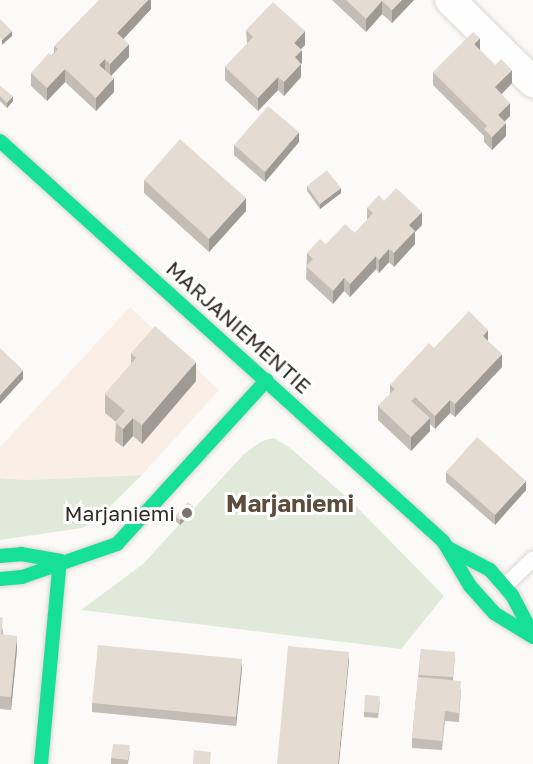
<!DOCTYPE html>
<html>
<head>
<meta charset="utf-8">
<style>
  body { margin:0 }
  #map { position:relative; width:533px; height:764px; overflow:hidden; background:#fcfaf8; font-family:"Golos Text",sans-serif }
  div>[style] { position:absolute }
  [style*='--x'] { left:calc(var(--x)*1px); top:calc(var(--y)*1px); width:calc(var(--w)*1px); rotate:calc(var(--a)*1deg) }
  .commercial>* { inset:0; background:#f9efe7 }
  .green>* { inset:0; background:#e1eada }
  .roads { filter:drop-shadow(0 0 2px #d9d5d0) drop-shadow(0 0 2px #d9d5d0) }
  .lane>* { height:15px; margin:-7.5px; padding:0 7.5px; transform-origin:7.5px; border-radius:7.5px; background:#fffefe }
  .street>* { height:30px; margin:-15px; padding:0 15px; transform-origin:15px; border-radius:15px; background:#fffefe }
  .fast>* { height:14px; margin:-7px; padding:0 7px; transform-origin:7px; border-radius:7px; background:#16e098 }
  .wall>* { inset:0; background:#c4bdb5 }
  .shaded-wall>* { inset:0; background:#a09a94 }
  .building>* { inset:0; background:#e4dcd3 }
  .dots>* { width:16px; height:16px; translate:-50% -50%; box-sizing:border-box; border:3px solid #fff; border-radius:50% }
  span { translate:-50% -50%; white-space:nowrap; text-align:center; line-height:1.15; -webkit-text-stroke:6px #fff; paint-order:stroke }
  .street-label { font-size:21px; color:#332c25 }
  .poi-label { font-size:21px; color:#332c25 }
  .right { translate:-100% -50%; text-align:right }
  .quarter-label { font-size:24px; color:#5c4c3b; font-weight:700 }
</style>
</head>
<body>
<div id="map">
  <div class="commercial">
    <div style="clip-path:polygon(130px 307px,219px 390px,142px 475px,27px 480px,0 478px,0 447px)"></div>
  </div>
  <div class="green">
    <div style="clip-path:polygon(274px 438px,289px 447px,351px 501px,444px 596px,401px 649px,81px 610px,143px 564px,244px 454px,262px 441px)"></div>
    <div style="clip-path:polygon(142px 475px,95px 521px,82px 528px,0 540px,0 478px,27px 480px)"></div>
  </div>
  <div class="roads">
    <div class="lane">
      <div style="--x:504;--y:586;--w:40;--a:-44"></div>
    </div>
    <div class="street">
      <div style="--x:450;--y:0;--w:117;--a:44.7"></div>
    </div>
    <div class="fast">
      <div style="--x:0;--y:141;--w:597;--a:42.08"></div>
      <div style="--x:443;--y:541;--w:52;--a:59"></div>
      <div style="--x:470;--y:586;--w:36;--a:48"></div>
      <div style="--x:494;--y:613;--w:46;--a:31.6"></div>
      <div style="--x:448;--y:548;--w:47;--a:27.6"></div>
      <div style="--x:490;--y:570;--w:33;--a:49"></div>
      <div style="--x:512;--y:595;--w:45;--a:62.3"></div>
      <div style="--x:0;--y:556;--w:21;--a:-5"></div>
      <div style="--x:21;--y:554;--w:40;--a:10"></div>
      <div style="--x:0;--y:579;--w:22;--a:-5"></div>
      <div style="--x:22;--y:577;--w:101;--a:-19.2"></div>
      <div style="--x:117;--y:544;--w:222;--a:-47.6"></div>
      <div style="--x:41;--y:764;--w:204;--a:-84.7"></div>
    </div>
  </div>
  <div class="wall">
    <div style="clip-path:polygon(151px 0,151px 9px,123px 39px,129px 57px,111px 76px,114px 92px,96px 111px,65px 82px,47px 101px,31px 86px,31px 73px,54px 53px,54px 46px)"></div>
    <div style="clip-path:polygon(332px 0,414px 0,392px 23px,382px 14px,366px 32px)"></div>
    <div style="clip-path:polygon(246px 30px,305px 45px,301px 49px,301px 77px,284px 96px,278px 90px,258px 111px,225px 80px,225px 67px,247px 44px)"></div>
    <div style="clip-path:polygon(480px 50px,512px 83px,501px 94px,510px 116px,505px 121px,506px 136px,492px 150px,484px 142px,484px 136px,433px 85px,433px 72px)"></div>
    <div style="clip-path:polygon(0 86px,13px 101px,7px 108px,0 101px)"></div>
    <div style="clip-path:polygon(299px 142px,265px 182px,234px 155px,234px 145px)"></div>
    <div style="clip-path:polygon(144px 180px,246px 211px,209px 252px,144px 193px)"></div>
    <div style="clip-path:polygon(307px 186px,341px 193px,320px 209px,307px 191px)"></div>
    <div style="clip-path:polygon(384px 201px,422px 225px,415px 232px,415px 244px,394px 267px,389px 262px,379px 273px,376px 269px,350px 297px,344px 291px,333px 304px,306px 279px,307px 253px,355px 233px,367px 220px,367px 208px)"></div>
    <div style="clip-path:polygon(488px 341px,502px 367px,455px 417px,450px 413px,435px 429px,430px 424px,430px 431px,411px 451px,378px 420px,378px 406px,390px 394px,390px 385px,434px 348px)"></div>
    <div style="clip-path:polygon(131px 353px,196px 381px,142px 444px,133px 436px,123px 447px,115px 441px,116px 422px,105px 413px,105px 394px,131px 364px)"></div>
    <div style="clip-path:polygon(446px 472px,526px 490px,495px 525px,446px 482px)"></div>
    <div style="clip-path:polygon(193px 512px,180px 525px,175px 521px,175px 516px)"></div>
    <div style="clip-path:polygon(0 617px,3px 631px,3px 635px,17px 649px,11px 710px,0 709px)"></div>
    <div style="clip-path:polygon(421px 649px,455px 657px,453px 680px,461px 690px,459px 722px,445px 721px,442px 750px,412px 748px,412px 738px)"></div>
    <div style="clip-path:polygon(242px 668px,236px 726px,92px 712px,92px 703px)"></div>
    <div style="clip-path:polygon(380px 701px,378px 718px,364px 717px,364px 712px)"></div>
    <div style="clip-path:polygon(130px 751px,128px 764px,111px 764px,111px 758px)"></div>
  </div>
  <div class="shaded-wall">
    <div style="clip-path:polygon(148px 0,151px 0,151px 9px,117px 46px,117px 33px)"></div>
    <div style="clip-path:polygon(402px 0,414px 0,392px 23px,392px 10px)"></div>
    <div style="clip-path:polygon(382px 1px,382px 14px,366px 32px,366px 19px)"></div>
    <div style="clip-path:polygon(12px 31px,12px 36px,2px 45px,2px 40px)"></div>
    <div style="clip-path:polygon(305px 31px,305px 45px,294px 56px,294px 43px)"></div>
    <div style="clip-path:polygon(480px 38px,480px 52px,474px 44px)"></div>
    <div style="clip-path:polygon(129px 44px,129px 57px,110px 77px,110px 64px)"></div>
    <div style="clip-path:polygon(302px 50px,302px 63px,295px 70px,295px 57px)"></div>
    <div style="clip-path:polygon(105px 59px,105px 72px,99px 65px)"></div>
    <div style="clip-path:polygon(301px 64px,301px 77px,284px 96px,284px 82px)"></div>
    <div style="clip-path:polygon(65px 69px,65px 82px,47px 101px,47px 88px)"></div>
    <div style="clip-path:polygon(512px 70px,512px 83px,495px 101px,495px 87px)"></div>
    <div style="clip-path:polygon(278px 77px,278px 90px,258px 111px,258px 98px)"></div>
    <div style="clip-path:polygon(114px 78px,114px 92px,96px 111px,96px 98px)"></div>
    <div style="clip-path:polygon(13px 96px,13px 101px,7px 108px,7px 103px)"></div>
    <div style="clip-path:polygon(510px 103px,510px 116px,498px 128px,498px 115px)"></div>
    <div style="clip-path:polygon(506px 123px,506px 136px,492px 150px,492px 137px)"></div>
    <div style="clip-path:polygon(299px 132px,299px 142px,265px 182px,265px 172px)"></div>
    <div style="clip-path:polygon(341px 188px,341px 193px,320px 209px,320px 204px)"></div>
    <div style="clip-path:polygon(246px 198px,246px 211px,209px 252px,209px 239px)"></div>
    <div style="clip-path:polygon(422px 212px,422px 225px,415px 232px,415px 244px,394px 267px,394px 253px,409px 225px)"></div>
    <div style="clip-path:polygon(389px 249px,389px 262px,379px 273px,379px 260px)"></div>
    <div style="clip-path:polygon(376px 256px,376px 269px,350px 297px,350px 284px)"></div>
    <div style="clip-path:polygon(344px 278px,344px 291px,333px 304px,333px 291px)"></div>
    <div style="clip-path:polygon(488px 330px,488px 343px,483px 336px)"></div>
    <div style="clip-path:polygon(502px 354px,502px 367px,455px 417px,455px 404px)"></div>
    <div style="clip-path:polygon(196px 362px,196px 381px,142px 444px,142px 425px)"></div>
    <div style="clip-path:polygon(23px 370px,23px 379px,0 404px,0 395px)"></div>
    <div style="clip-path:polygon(450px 400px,450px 413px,435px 429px,435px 416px)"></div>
    <div style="clip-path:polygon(133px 418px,133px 436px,123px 447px,123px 429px)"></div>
    <div style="clip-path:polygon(430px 418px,430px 431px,411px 451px,411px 437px)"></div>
    <div style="clip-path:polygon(526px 481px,526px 490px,495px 525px,495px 515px)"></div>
    <div style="clip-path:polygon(193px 506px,193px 512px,180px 525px,180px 520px)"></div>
    <div style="clip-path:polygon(17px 636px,17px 649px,11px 710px,11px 697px)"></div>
    <div style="clip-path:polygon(349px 652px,349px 661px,339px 764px,338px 764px)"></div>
    <div style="clip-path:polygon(242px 659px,242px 668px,236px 726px,236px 717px)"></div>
  </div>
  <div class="building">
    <div style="clip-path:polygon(99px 0,148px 0,117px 33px,129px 44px,110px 64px,105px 59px,99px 65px,114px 78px,96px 98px,65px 69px,47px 88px,31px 73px,49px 53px,52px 56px,58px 49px,54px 46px)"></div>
    <div style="clip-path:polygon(346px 0,402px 0,392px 10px,382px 1px,366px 19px)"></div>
    <div style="clip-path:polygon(273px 2px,305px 31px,294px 43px,302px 50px,295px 57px,301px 64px,284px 82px,278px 77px,258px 98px,225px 67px,253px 37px,246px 30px)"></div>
    <div style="clip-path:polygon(0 19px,12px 31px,2px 40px,0 38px)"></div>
    <div style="clip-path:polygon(473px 32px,480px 38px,474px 44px,495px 65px,501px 59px,512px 70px,495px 87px,510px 103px,498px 115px,506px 123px,492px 137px,484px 129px,487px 126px,433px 72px)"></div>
    <div style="clip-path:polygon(0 86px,13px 96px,7px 103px,0 96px)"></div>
    <div style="clip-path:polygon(268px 106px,299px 132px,265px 172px,234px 145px)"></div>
    <div style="clip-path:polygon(180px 139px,246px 198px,209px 239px,144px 180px)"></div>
    <div style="clip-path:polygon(327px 170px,341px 188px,320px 204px,307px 186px)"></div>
    <div style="clip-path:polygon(396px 188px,422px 212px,409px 225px,415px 231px,394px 253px,389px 249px,379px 260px,376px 256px,350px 284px,344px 278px,333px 291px,306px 266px,313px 259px,307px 253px,320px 239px,326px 244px,345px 224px,355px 233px,373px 213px,367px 208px,379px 195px,384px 201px)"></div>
    <div style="clip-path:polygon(469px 311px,488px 330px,483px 336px,502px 354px,455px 404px,450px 400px,435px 416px,415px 397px,411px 401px,430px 418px,411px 437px,378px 406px,395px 389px,390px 385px,429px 343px,434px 348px)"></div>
    <div style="clip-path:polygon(155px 326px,196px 362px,142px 425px,133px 418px,123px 429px,115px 422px,125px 411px,105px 394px,136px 358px,131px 353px)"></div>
    <div style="clip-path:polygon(0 348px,23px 370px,0 395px)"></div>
    <div style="clip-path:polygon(477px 437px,526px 481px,495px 515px,446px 472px)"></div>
    <div style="clip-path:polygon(188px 502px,193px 506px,180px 520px,175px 516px)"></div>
    <div style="clip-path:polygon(0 617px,3px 618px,1px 634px,17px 636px,11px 697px,0 696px)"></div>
    <div style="clip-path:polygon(98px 645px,242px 659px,236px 717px,92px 703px)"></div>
    <div style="clip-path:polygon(288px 646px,349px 652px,338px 764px,277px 764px)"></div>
    <div style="clip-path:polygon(421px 649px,455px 652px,453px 677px,419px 675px)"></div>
    <div style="clip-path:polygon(418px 677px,461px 681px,459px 713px,445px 711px,442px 741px,412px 738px)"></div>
    <div style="clip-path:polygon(365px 695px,380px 696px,378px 713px,364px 712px)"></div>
    <div style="clip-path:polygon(113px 744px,130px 745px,128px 760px,111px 758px)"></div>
    <div style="clip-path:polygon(194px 750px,211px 752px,210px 764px,193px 764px)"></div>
  </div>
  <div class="dots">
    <div style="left:187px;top:513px;background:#79746f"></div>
  </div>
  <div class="street-label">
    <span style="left:239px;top:327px;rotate:42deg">MARJANIEMENTIE</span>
  </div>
  <div class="poi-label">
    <span class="right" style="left:175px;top:513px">Marjaniemi</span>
  </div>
  <div class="quarter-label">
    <span style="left:290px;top:503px">Marjaniemi</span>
  </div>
</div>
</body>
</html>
